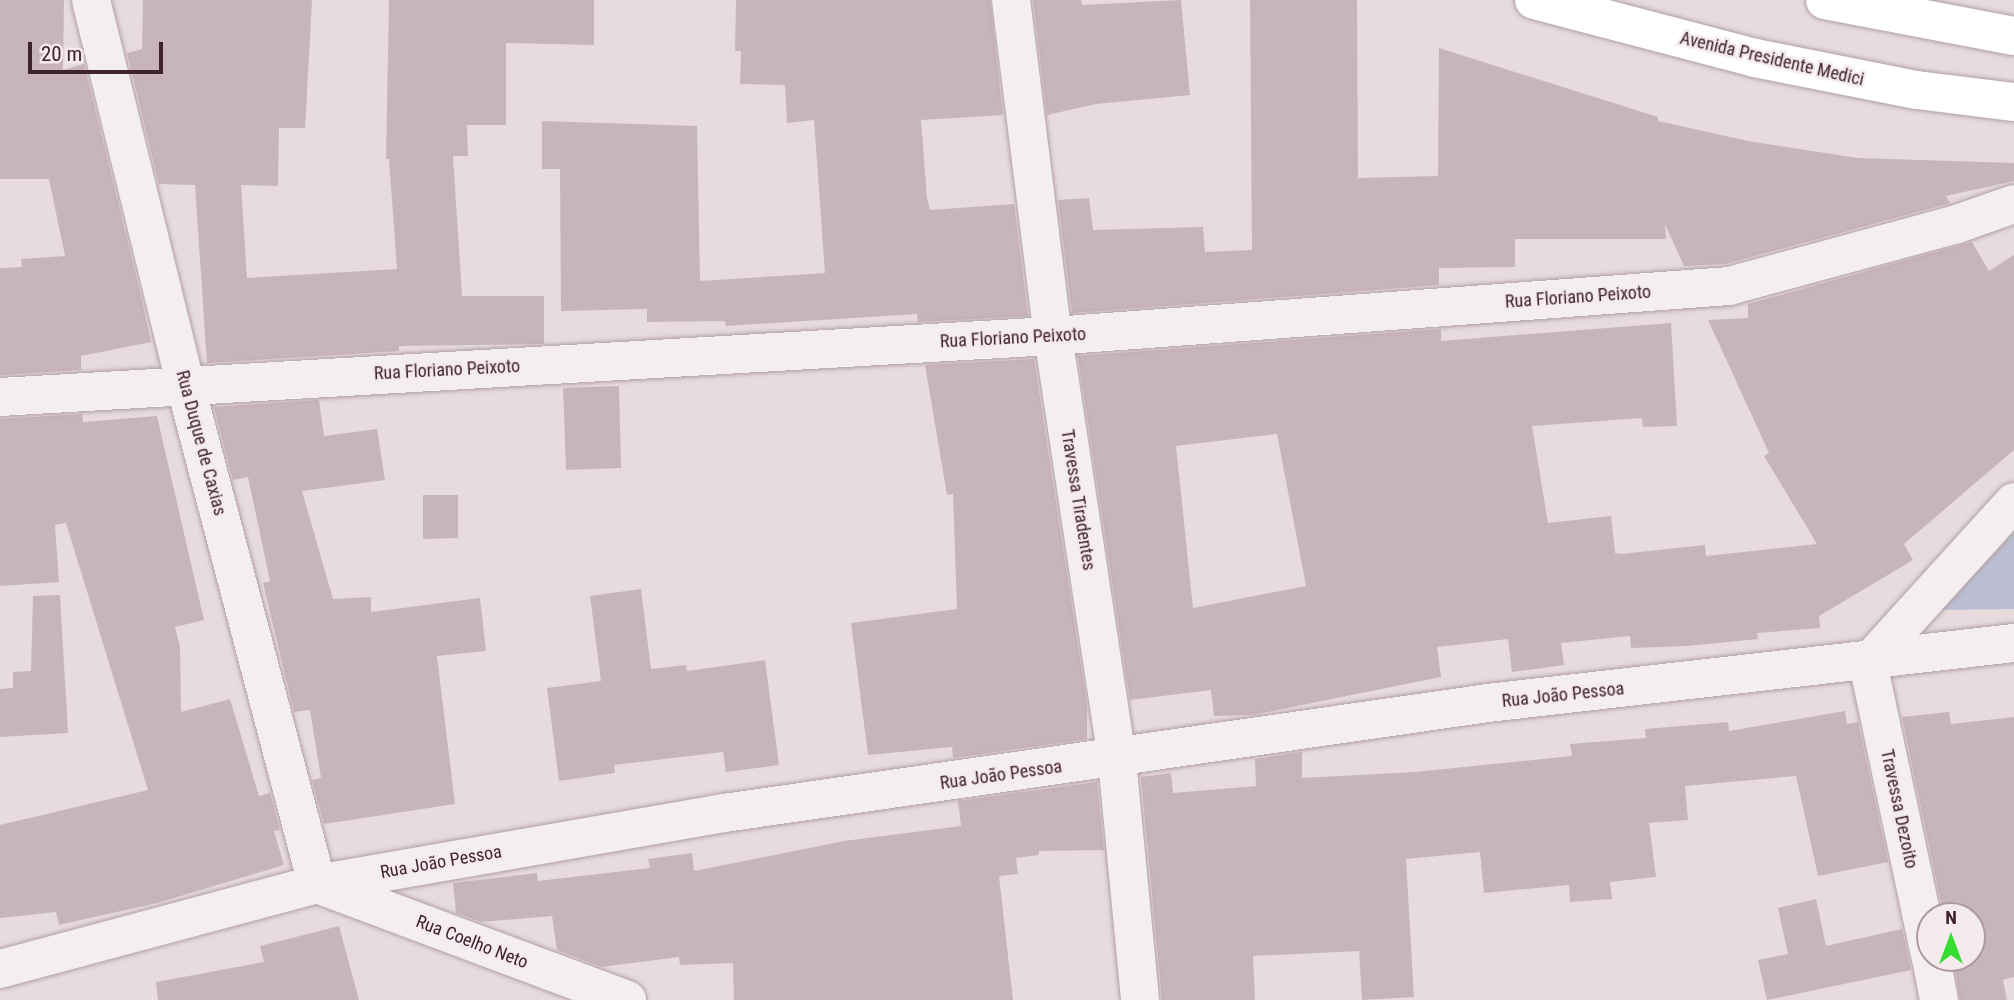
<!DOCTYPE html>
<html>
<head>
<meta charset="utf-8">
<style>
  body { margin:0 }
  #map { position:relative; width:2014px; height:1000px; overflow:hidden; background:#e7dbde; font-family:"Roboto Condensed",sans-serif }
  div>[style] { position:absolute }
  [style*='--x'] { left:calc(var(--x)*1px); top:calc(var(--y)*1px); width:calc(var(--w)*1px); rotate:calc(var(--a)*1deg) }
  .green>* { inset:0; background:#bbbed2 }
  .building>* { inset:0; background:#c8b5ba }
  .roads { filter:drop-shadow(0 0 2px #b1a0a4) drop-shadow(0 0 2px #b1a0a4) }
  .street>* { height:38px; margin:-19px; padding:0 19px; transform-origin:19px; border-radius:19px; background:#f5eef0 }
  .primary>* { height:38px; margin:-19px; padding:0 19px; transform-origin:19px; border-radius:19px; background:#fff }
  span { translate:-50% -50%; white-space:nowrap; text-align:center; line-height:1.15; -webkit-text-stroke:5px #f5eaed; paint-order:stroke }
  .street-label { font-size:18px; color:#3f232a }
  .north { position:absolute; left:1916px; top:902px; width:70px; height:70px; box-sizing:border-box; background:#f5eaed; border:2px solid #ac9a9f; border-radius:50%; rotate:0deg; font-size:19px; font-weight:700; line-height:28px; text-align:center; color:#3f232a }
  .north::after { content:''; display:block; margin:auto; width:24px; height:32px; background:#36dc30; clip-path:polygon(50% 0,100% 100%,50% 72%,0 100%) }
  .scale { position:absolute; left:28px; top:42px; width:135px; height:32px; box-sizing:border-box; border:4px solid #3f232a; border-top:0; padding-left:9px; font-size:21px; line-height:24px; white-space:nowrap; color:#3f232a; -webkit-text-stroke:5px #f5eaed; paint-order:stroke }
</style>
</head>
<body>
<div id="map">
  <div class="green">
    <div style="clip-path:polygon(2014px 532px,2014px 609px,1941px 610px)"></div>
  </div>
  <div class="building">
    <div style="clip-path:polygon(0 0,64px 0,63px 70px,84px 64px,141px 296px,151px 342px,81px 356px,81px 370px,0 375px,0 268px,22px 267px,21px 259px,65px 256px,49px 179px,0 179px)"></div>
    <div style="clip-path:polygon(143px 0,312px 0,305px 128px,279px 128px,278px 186px,241px 185px,247px 278px,397px 269px,389px 159px,386px 159px,389px 0,594px 0,594px 45px,506px 43px,506px 125px,467px 125px,468px 156px,453px 156px,462px 296px,544px 296px,544px 344px,399px 346px,399px 351px,207px 363px,195px 185px,159px 184px,127px 53px,142px 49px)"></div>
    <div style="clip-path:polygon(736px 0,990px 0,1003px 115px,921px 120px,927px 198px,930px 210px,1014px 204px,1028px 316px,918px 322px,917px 314px,726px 326px,725px 321px,647px 322px,647px 309px,561px 311px,560px 169px,542px 169px,542px 121px,697px 126px,700px 281px,825px 273px,814px 120px,787px 123px,785px 85px,740px 84px,741px 51px,735px 51px)"></div>
    <div style="clip-path:polygon(1033px 0,1081px 0,1082px 5px,1181px 0,1190px 95px,1096px 104px,1047px 115px)"></div>
    <div style="clip-path:polygon(1250px 0,1357px 0,1358px 178px,1438px 176px,1439px 48px,1658px 117px,1658px 121px,1748px 141px,1858px 158px,2014px 163px,2014px 181px,1946px 196px,1950px 203px,1725px 264px,1684px 266px,1665px 224px,1666px 239px,1515px 239px,1515px 267px,1439px 268px,1439px 285px,1072px 313px,1058px 200px,1089px 198px,1093px 230px,1203px 227px,1205px 252px,1252px 250px)"></div>
    <div style="clip-path:polygon(evenodd,1972px 242px,1989px 271px,2014px 255px,2014px 450px,1904px 544px,1913px 560px,1819px 616px,1820px 628px,1757px 633px,1758px 639px,1687px 646px,1631px 648px,1630px 636px,1561px 643px,1564px 665px,1512px 672px,1508px 639px,1437px 647px,1441px 677px,1252px 715px,1214px 716px,1211px 690px,1130px 700px,1078px 356px,1441px 329px,1441px 341px,1671px 323px,1677px 426px,1643px 427px,1642px 418px,1532px 426px,1548px 523px,1611px 516px,1615px 553px,1621px 554px,1705px 545px,1706px 556px,1817px 544px,1764px 456px,1769px 453px,1708px 320px,1748px 318px,1748px 304px,1972px 242px,1277px 434px,1306px 586px,1193px 608px,1176px 446px,1277px 434px)"></div>
    <div style="clip-path:polygon(1034px 359px,1087px 705px,1087px 739px,953px 758px,952px 747px,868px 755px,851px 623px,957px 609px,953px 494px,947px 495px,925px 365px)"></div>
    <div style="clip-path:polygon(619px 386px,621px 468px,566px 470px,563px 388px)"></div>
    <div style="clip-path:polygon(319px 400px,324px 436px,377px 429px,385px 480px,302px 491px,333px 599px,371px 597px,371px 612px,480px 598px,486px 651px,437px 656px,455px 804px,324px 824px,312px 780px,321px 778px,310px 710px,294px 712px,263px 583px,270px 581px,248px 477px,233px 480px,214px 407px)"></div>
    <div style="clip-path:polygon(82px 414px,83px 422px,157px 416px,204px 620px,175px 627px,180px 647px,181px 712px,230px 699px,259px 796px,270px 793px,280px 830px,274px 831px,284px 865px,157px 903px,59px 925px,56px 912px,0 918px,0 825px,148px 790px,66px 523px,55px 525px,59px 582px,0 586px,0 419px)"></div>
    <div style="clip-path:polygon(423px 495px,458px 495px,458px 538px,423px 539px)"></div>
    <div style="clip-path:polygon(641px 589px,651px 669px,686px 665px,687px 671px,765px 660px,779px 765px,726px 772px,723px 752px,614px 765px,615px 773px,559px 781px,547px 688px,601px 681px,590px 596px)"></div>
    <div style="clip-path:polygon(60px 595px,68px 733px,0 737px,0 689px,13px 688px,13px 672px,31px 671px,33px 596px)"></div>
    <div style="clip-path:polygon(1845px 711px,1847px 724px,1858px 722px,1888px 862px,1818px 876px,1796px 776px,1685px 786px,1688px 820px,1649px 823px,1656px 877px,1610px 882px,1612px 899px,1570px 902px,1569px 885px,1484px 893px,1480px 852px,1406px 859px,1414px 997px,1362px 1000px,1359px 951px,1253px 956px,1255px 1000px,1162px 1000px,1141px 777px,1171px 773px,1173px 793px,1256px 786px,1255px 759px,1302px 752px,1302px 778px,1415px 772px,1572px 756px,1570px 744px,1646px 738px,1645px 729px,1728px 722px,1729px 731px)"></div>
    <div style="clip-path:polygon(1949px 712px,1951px 724px,2014px 717px,2014px 977px,2003px 980px,2007px 1000px,1960px 1000px,1953px 958px,1972px 958px,1972px 916px,1944px 916px,1902px 717px)"></div>
    <div style="clip-path:polygon(1097px 782px,1104px 850px,1039px 851px,1039px 855px,1016px 858px,1018px 874px,999px 876px,1013px 1000px,734px 1000px,733px 963px,680px 965px,679px 957px,601px 967px,557px 950px,552px 916px,481px 922px,456px 913px,453px 883px,537px 873px,538px 881px,650px 868px,648px 859px,692px 853px,694px 871px,844px 841px,961px 826px,958px 801px)"></div>
    <div style="clip-path:polygon(1816px 899px,1826px 946px,1902px 929px,1911px 970px,1767px 1000px,1758px 960px,1788px 954px,1778px 908px)"></div>
    <div style="clip-path:polygon(339px 926px,359px 1000px,158px 1000px,156px 982px,264px 962px,260px 946px)"></div>
  </div>
  <div class="roads">
    <div class="street">
      <div style="--x:91;--y:0;--w:395;--a:76.2"></div>
      <div style="--x:185;--y:384;--w:517;--a:75.21"></div>
      <div style="--x:317;--y:884;--w:331;--a:20.5"></div>
      <div style="--x:1011;--y:0;--w:339;--a:82.9"></div>
      <div style="--x:1053;--y:336;--w:429;--a:81.4"></div>
      <div style="--x:1117;--y:760;--w:241;--a:84.5"></div>
      <div style="--x:0;--y:397;--w:1055;--a:-3.32"></div>
      <div style="--x:1053;--y:336;--w:678;--a:-4.23"></div>
      <div style="--x:1729;--y:286;--w:236;--a:-15.2"></div>
      <div style="--x:1957;--y:224;--w:60;--a:-19.3"></div>
      <div style="--x:1930;--y:955;--w:299;--a:-102"></div>
      <div style="--x:1868;--y:663;--w:217;--a:-47.8"></div>
      <div style="--x:1931;--y:958;--w:43;--a:79.2"></div>
      <div style="--x:0;--y:969;--w:328;--a:-15"></div>
      <div style="--x:317;--y:884;--w:413;--a:-9.9"></div>
      <div style="--x:724;--y:813;--w:772;--a:-8.19"></div>
      <div style="--x:1488;--y:703;--w:529;--a:-6.51"></div>
    </div>
    <div class="primary">
      <div style="--x:1534;--y:0;--w:228;--a:14.7"></div>
      <div style="--x:1755;--y:58;--w:165;--a:11.2"></div>
      <div style="--x:1917;--y:90;--w:98;--a:7.1"></div>
      <div style="--x:1825;--y:0;--w:192;--a:10.8"></div>
    </div>
  </div>
  <div class="street-label">
    <span style="left:1772px;top:59px;rotate:13deg">Avenida Presidente Medici</span>
    <span style="left:1578px;top:297px;rotate:-4deg">Rua Floriano Peixoto</span>
    <span style="left:1013px;top:338px;rotate:-3deg">Rua Floriano Peixoto</span>
    <span style="left:447px;top:370px;rotate:-3deg">Rua Floriano Peixoto</span>
    <span style="left:201px;top:443px;rotate:75deg">Rua Duque de Caxias</span>
    <span style="left:1078px;top:500px;rotate:81deg">Travessa Tiradentes</span>
    <span style="left:1563px;top:695px;rotate:-6deg">Rua João Pessoa</span>
    <span style="left:1001px;top:775px;rotate:-8deg">Rua João Pessoa</span>
    <span style="left:1899px;top:809px;rotate:78deg">Travessa Dezoito</span>
    <span style="left:441px;top:862px;rotate:-10deg">Rua João Pessoa</span>
    <span style="left:472px;top:942px;rotate:21deg">Rua Coelho Neto</span>
  </div>
  <div class="north">N</div>
  <div class="scale">20 m</div>
</div>
</body>
</html>
